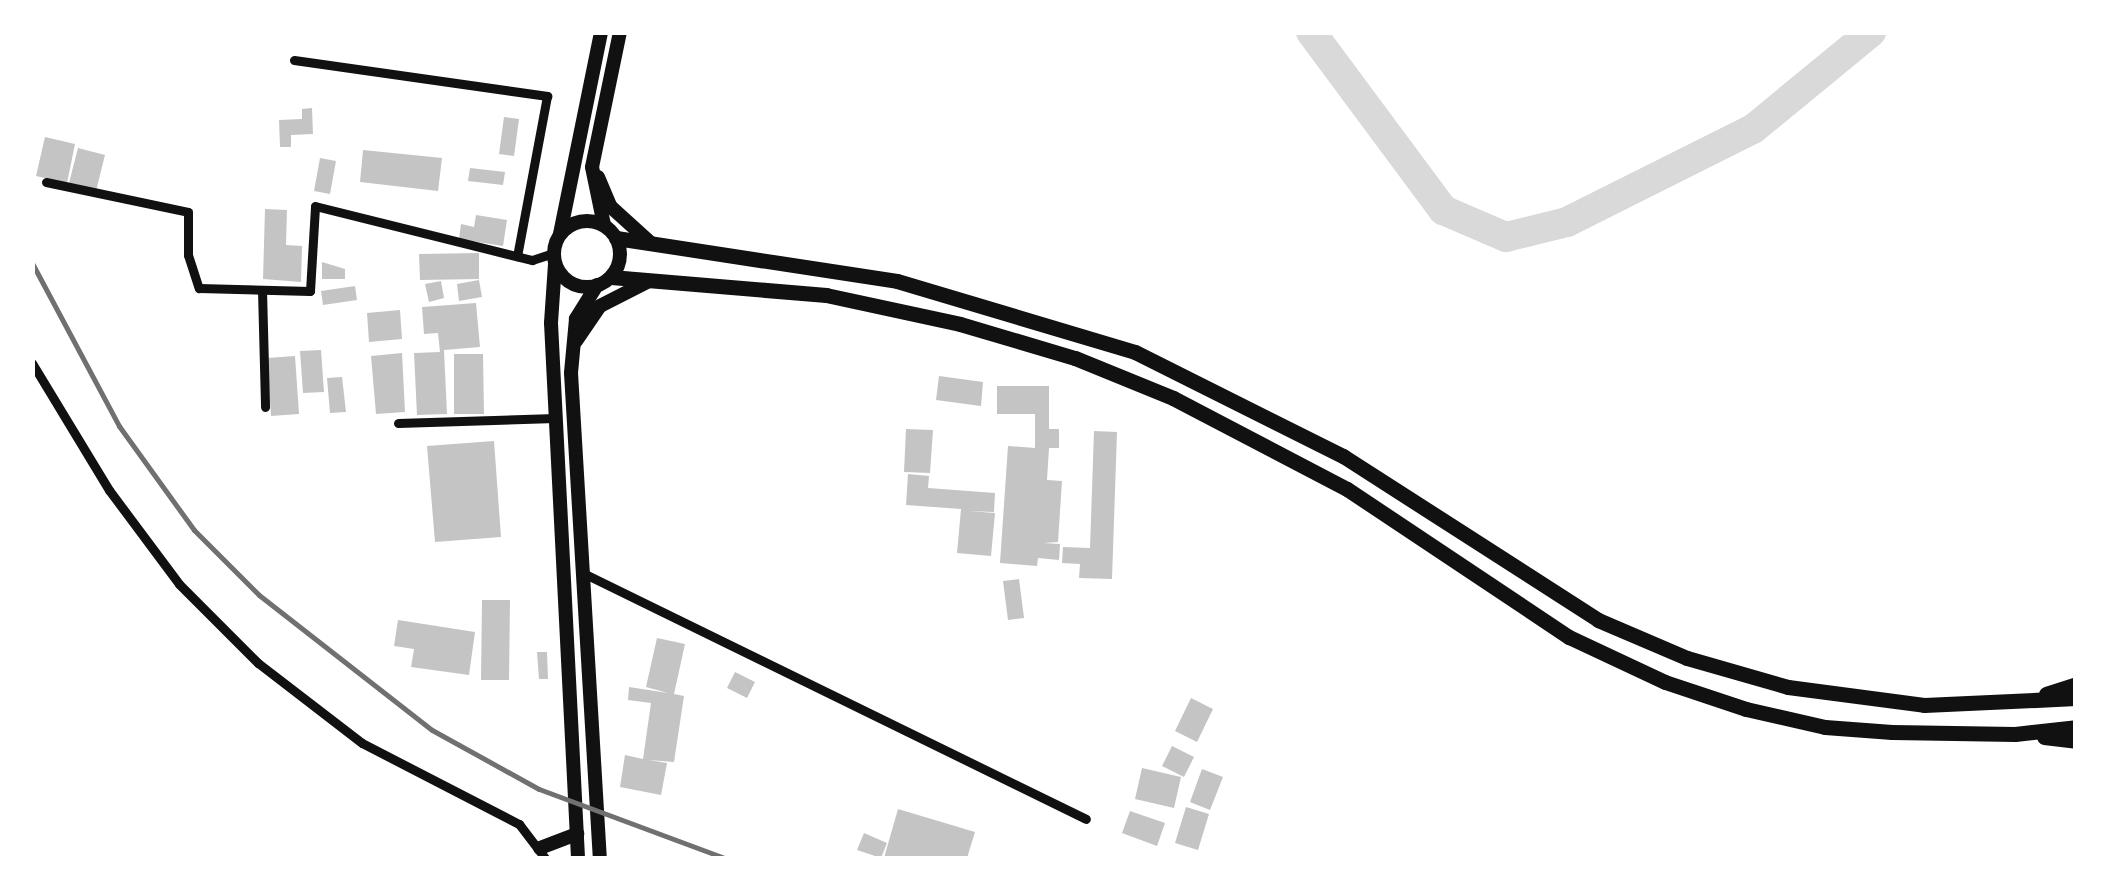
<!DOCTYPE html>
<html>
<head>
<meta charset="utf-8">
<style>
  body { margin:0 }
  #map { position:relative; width:2108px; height:891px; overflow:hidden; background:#fff; font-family:"Work Sans",sans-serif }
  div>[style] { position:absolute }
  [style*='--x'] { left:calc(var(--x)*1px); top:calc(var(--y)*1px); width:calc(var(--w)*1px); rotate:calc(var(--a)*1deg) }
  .river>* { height:30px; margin:-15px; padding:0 15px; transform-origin:15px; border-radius:15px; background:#d9d9d9 }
  .building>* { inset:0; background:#c4c4c4 }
  .minor>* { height:9px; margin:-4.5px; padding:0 4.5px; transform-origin:4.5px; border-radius:4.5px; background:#111 }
  .primary>* { height:14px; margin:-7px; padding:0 7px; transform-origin:7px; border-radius:7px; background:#111 }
  .primary>.ring { margin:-7px; padding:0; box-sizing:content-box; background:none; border:14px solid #111; border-radius:50% }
  .motorway>* { height:15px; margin:-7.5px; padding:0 7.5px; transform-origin:7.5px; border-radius:7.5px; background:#111 }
  .rail>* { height:5px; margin:-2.5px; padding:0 2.5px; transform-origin:2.5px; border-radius:2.5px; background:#707070 }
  span { translate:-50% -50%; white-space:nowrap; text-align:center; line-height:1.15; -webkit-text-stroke:8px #fff; paint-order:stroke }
  .frame { position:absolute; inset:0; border:35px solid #fff; pointer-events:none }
</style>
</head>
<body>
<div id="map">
  <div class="river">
    <div style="--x:1311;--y:32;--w:222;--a:53.4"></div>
    <div style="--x:1443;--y:210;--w:69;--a:23.2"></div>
    <div style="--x:1506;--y:237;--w:63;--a:-13.8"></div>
    <div style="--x:1567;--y:222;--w:208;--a:-26.6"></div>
    <div style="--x:1753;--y:129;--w:153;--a:-39.4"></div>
  </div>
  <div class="building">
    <div style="clip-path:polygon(312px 108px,313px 134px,291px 135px,291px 147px,280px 147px,279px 120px,302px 119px,302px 109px)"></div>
    <div style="clip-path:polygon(504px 117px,519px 119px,514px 156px,499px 154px)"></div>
    <div style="clip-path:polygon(45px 137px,75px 144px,67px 183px,36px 176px)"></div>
    <div style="clip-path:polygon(78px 148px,105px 155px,96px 191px,69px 183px)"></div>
    <div style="clip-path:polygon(363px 150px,442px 158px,438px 191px,360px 182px)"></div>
    <div style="clip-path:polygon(320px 158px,336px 161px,330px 194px,314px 191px)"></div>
    <div style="clip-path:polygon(470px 168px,505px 172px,503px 185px,468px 181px)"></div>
    <div style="clip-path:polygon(265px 209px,287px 210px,286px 245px,302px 246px,301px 282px,263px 279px)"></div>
    <div style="clip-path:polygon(476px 215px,507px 220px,503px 246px,459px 239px,461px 224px,474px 227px)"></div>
    <div style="clip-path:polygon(479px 253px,479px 279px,420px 280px,419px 254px)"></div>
    <div style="clip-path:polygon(322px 262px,345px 269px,345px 279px,322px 279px)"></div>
    <div style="clip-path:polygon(479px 280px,482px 297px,459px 301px,457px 284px)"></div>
    <div style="clip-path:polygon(441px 281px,444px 298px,429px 302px,425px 284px)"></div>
    <div style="clip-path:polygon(355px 286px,357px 300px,323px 305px,321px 291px)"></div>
    <div style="clip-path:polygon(476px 303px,480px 347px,444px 350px,447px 414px,417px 415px,414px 353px,440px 352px,438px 333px,424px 334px,422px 307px)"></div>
    <div style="clip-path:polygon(400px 310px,402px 339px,369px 342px,367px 313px)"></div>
    <div style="clip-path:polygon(321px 350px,324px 392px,303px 393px,300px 351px)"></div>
    <div style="clip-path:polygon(402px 353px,405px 412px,376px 414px,371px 356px)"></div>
    <div style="clip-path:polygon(454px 354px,483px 354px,484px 414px,454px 414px)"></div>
    <div style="clip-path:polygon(295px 356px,299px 414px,271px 416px,267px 358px)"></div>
    <div style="clip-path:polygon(939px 376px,983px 382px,981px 406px,936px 400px)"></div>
    <div style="clip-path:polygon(342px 377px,346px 412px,330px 413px,327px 378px)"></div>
    <div style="clip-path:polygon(997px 386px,1049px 386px,1049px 429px,1059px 429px,1059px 448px,1049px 448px,1047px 480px,1062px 481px,1058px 542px,1043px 543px,1060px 544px,1059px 560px,1038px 558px,1037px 566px,1000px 563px,1008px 446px,1035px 448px,1035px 414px,997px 414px)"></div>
    <div style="clip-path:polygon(906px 429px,933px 430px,930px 473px,904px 472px)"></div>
    <div style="clip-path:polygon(1094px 431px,1117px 432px,1112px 579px,1079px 578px,1080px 564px,1062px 563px,1063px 547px,1090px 548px)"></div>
    <div style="clip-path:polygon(494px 441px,501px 537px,435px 542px,427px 446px)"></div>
    <div style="clip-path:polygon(908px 474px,929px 476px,928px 488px,995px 493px,994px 512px,968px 511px,995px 513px,991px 556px,957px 553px,961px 509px,906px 505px)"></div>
    <div style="clip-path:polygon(1019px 579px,1024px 618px,1008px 620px,1003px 581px)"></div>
    <div style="clip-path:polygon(482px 600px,510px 600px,509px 680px,481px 680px)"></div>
    <div style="clip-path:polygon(398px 620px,475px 632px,469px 675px,411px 667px,414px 649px,394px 646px)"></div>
    <div style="clip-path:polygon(657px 638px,685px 644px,674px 694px,684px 696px,674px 762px,649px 760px,667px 763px,661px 795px,620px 787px,625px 755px,643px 759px,651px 703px,628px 700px,629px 687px,668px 693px,646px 687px)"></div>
    <div style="clip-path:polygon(537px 652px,547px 652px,548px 679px,539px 679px)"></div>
    <div style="clip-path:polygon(735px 672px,755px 682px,747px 698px,727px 688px)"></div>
    <div style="clip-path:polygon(1191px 698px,1213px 709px,1197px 742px,1175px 731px)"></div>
    <div style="clip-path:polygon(1172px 746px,1194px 757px,1184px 777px,1162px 766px)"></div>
    <div style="clip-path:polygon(1142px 768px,1181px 777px,1174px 808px,1135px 799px)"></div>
    <div style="clip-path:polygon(1202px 769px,1223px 777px,1210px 810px,1190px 802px)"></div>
    <div style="clip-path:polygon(1186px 807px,1209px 814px,1198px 850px,1175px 843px)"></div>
    <div style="clip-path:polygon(898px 809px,975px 832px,967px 858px,884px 858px)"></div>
    <div style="clip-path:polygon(1130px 811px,1165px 823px,1157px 846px,1122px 833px)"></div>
    <div style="clip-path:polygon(864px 833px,887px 843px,881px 858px,857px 850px)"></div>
  </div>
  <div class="minor">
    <div style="--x:294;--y:60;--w:256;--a:8.1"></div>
    <div style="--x:547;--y:96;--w:163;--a:100.6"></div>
    <div style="--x:46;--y:182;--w:145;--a:11.9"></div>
    <div style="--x:188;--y:212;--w:43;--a:90"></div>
    <div style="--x:188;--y:255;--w:35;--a:72"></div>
    <div style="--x:199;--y:288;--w:111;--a:1.5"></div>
    <div style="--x:310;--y:291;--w:85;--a:-86.6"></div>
    <div style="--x:315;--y:206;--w:224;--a:14"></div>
    <div style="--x:532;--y:260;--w:23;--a:-18"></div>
    <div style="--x:262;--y:290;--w:117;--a:88.5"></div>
    <div style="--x:32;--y:363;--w:149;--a:58.8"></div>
    <div style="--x:109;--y:490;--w:117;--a:53.3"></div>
    <div style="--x:179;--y:584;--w:112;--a:45"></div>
    <div style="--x:258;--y:663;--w:131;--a:37.6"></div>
    <div style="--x:362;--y:743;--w:177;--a:27.3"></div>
    <div style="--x:519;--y:824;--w:43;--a:52.6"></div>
    <div style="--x:398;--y:423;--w:157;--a:-1.8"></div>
    <div style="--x:581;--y:572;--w:562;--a:26.06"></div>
  </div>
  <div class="primary">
    <div style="--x:598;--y:177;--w:33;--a:67"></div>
    <div style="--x:611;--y:207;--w:55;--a:42.1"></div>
    <div class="ring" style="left:554px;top:221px;width:52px;height:52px"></div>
    <div style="--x:604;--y:225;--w:59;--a:-101.7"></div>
    <div style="--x:592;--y:167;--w:138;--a:-78.3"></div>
    <div style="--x:560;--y:234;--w:206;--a:-78.5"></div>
    <div style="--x:555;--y:264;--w:59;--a:93.9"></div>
    <div style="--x:551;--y:323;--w:536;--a:87.11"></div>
    <div style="--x:597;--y:285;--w:40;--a:122"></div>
    <div style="--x:576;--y:319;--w:54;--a:95.3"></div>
    <div style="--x:571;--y:373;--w:486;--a:86.6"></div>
    <div style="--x:576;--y:341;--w:42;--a:-55.6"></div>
    <div style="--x:600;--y:306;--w:55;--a:-27"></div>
    <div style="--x:540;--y:848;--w:40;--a:-21"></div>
  </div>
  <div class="motorway">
    <div style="--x:616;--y:238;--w:284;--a:8.7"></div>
    <div style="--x:897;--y:281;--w:248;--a:16.6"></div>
    <div style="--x:1135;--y:352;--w:233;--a:26.6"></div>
    <div style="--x:1343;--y:456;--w:303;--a:32.7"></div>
    <div style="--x:1598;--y:620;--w:97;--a:23.1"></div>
    <div style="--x:1687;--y:658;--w:105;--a:16"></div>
    <div style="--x:1788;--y:687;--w:137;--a:7.5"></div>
    <div style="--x:1924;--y:705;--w:152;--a:-2.6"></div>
    <div style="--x:611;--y:277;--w:216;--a:4.8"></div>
    <div style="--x:826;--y:295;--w:137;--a:12.2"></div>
    <div style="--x:960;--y:324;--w:120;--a:16.5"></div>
    <div style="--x:1075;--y:358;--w:106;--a:22.2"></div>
    <div style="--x:1173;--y:398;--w:196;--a:27.6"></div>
    <div style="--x:1347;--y:489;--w:267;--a:33.7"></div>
    <div style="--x:1569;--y:637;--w:106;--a:25.1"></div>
    <div style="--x:1665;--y:682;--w:85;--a:18.4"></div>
    <div style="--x:1746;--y:709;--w:81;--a:12.8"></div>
    <div style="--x:1825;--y:727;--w:67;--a:4.3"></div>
    <div style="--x:1892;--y:732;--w:123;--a:0.9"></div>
    <div style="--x:2015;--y:734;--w:61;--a:-6.5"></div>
    <div style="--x:2046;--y:694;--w:32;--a:-18"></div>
    <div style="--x:2044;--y:737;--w:32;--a:7"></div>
  </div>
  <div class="rail">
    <div style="--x:32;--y:263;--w:185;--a:61.9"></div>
    <div style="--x:119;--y:426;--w:128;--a:54.2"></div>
    <div style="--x:194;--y:530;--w:92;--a:45"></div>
    <div style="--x:259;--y:595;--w:219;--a:38"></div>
    <div style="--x:432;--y:730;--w:122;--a:28.9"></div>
    <div style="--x:539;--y:789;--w:198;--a:20.4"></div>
  </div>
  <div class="frame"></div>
</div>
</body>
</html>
